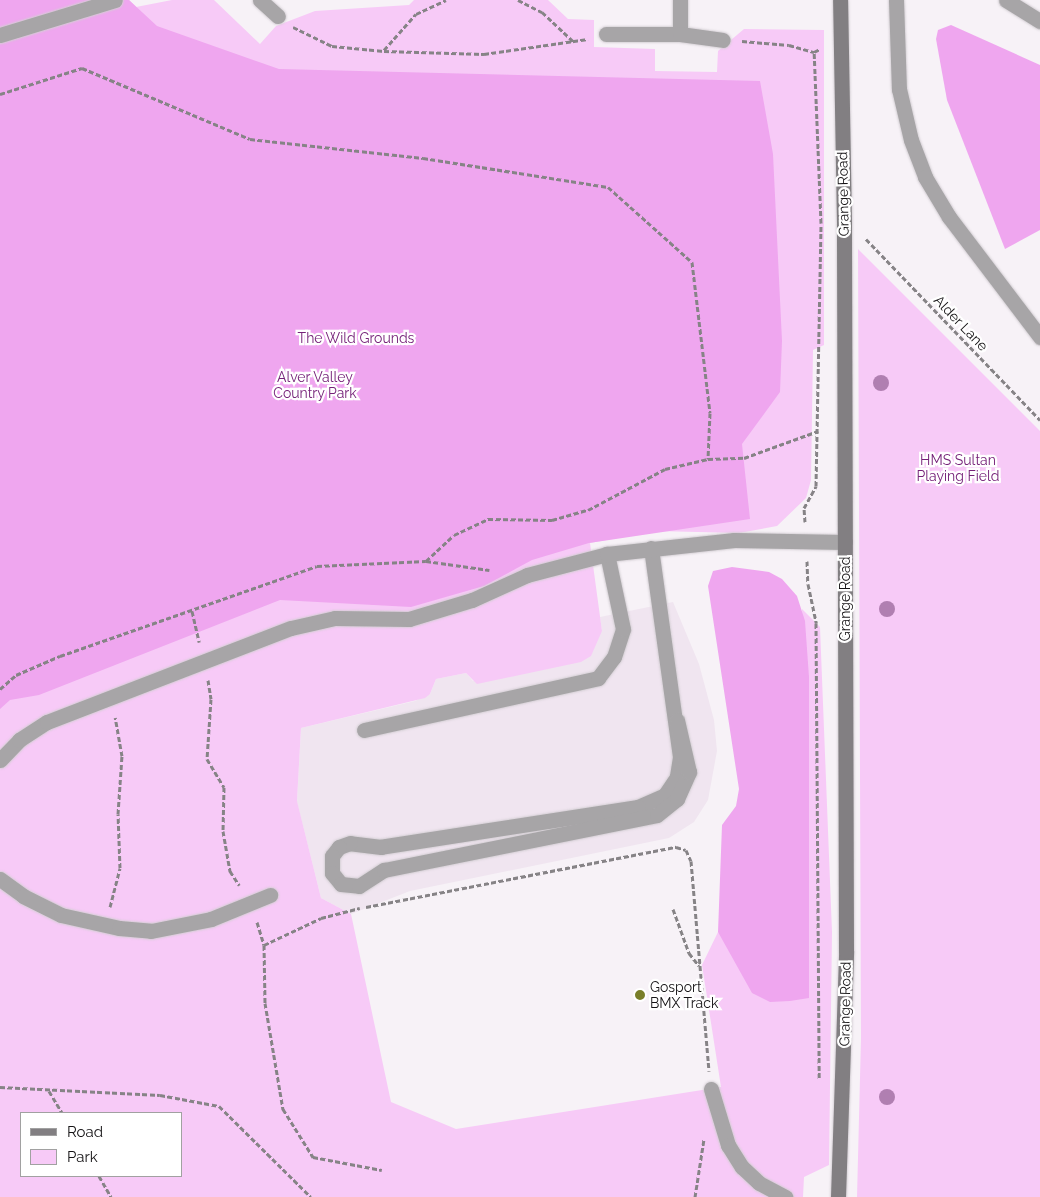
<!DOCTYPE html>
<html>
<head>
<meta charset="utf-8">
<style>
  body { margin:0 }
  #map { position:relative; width:1040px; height:1197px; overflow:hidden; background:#f7f2f7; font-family:Raleway,sans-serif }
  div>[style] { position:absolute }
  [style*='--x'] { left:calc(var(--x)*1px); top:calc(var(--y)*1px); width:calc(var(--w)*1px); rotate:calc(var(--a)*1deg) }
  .built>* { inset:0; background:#f0e5f0 }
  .green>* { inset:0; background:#f7caf7 }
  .forest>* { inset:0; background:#efa6ef }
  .path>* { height:3px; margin-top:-1.5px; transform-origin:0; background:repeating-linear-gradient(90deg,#868386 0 5px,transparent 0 7.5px) }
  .roads { filter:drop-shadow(0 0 1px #d3ced3) drop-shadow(0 0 1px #d3ced3) }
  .lane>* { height:15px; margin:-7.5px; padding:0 7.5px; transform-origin:7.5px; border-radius:7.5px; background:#a7a5a7 }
  .street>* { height:15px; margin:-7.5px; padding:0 7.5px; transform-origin:7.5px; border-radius:7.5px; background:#a7a5a7 }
  .secondary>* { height:15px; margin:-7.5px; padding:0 7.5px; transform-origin:7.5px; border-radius:7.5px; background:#827f82 }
  .trees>* { width:16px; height:16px; margin:-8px; border-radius:50%; background:#b07fb1 }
  .dots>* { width:14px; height:14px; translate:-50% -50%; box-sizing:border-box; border:2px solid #fff; border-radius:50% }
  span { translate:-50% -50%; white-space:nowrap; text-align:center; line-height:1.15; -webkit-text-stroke:4.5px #fff; paint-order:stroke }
  .street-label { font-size:14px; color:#151315 }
  .park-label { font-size:14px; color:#752178 }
  .poi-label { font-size:14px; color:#151315 }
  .left { translate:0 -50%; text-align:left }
  .legend { position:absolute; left:20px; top:1112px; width:162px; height:65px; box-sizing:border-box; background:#fff; border:1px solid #a1a1a1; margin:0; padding:6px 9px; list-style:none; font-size:15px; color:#151315 }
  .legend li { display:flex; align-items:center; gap:10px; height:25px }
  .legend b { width:25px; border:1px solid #a1a1a1 }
</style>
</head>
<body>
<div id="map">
  <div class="built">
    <div style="clip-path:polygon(673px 602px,699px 664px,714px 720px,717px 751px,708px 800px,694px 822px,669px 838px,410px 891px,351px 914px,321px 898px,297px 802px,301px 728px,415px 701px,430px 694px,436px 679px,466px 673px,473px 681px,602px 631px,600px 617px)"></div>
  </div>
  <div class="green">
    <div style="clip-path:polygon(evenodd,0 0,129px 0,136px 7px,172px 0,214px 0,260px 44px,276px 26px,315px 11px,409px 5px,414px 0,548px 0,568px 19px,594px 20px,594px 47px,655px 49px,655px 71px,717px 72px,718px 51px,744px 29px,824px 30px,824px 345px,813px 350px,811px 480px,806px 498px,777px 526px,739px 533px,656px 531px,590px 543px,602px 631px,591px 656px,581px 662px,477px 684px,466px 673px,436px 679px,430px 694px,425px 698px,301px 728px,297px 801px,321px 898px,351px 914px,391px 1102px,456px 1129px,721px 1087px,702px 965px,718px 932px,809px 987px,802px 609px,820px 627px,832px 932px,829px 1165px,804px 1177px,803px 1197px,0 1197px,0 0,21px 1113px,181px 1113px,181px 1176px,21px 1176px,21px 1113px)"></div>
    <div style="clip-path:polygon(858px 249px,1040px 431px,1040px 1197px,857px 1197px,861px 1038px)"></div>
  </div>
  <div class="forest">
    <div style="clip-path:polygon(0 0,129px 0,157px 26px,279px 69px,760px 81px,773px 154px,782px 341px,780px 392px,742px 444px,750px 519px,589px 543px,532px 560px,484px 586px,411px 607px,280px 600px,39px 695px,10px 700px,0 709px)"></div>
    <div style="clip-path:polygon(951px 25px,1040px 65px,1040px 230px,1005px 249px,947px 100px,936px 39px,938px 30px)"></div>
    <div style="clip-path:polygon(732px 567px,769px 572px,782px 579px,797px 596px,805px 621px,809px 677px,809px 998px,790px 1001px,770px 1002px,752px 993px,718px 932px,722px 825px,736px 806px,739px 789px,708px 586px,713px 571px)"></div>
  </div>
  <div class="path">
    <div style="--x:518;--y:0;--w:27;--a:27"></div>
    <div style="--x:542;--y:12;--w:44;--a:43.2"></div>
    <div style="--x:293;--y:27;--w:43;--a:26"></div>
    <div style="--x:332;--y:46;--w:52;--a:5.5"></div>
    <div style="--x:384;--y:51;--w:100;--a:1.7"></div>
    <div style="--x:484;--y:54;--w:105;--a:-8.2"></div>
    <div style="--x:742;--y:41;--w:47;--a:4.9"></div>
    <div style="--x:789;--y:45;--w:26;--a:16"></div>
    <div style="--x:384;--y:50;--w:48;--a:-48.4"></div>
    <div style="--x:416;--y:14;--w:33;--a:-25"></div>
    <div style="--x:0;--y:94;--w:86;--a:-17.6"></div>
    <div style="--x:82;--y:68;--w:182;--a:22.9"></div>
    <div style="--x:250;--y:139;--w:174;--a:6.3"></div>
    <div style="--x:423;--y:158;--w:187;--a:8.9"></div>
    <div style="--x:608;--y:187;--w:113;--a:41.8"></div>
    <div style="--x:692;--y:262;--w:152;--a:83.2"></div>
    <div style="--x:710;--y:413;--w:46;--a:92.5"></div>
    <div style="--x:866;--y:239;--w:251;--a:46.1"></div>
    <div style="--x:805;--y:522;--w:14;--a:-94"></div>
    <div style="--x:804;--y:508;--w:25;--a:-61"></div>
    <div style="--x:816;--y:486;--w:263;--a:-88.9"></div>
    <div style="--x:821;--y:223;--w:171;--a:-92.3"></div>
    <div style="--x:814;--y:52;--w:7;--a:-27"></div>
    <div style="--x:426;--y:561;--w:38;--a:-43"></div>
    <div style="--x:454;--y:535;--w:38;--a:-25"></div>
    <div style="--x:488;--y:519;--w:64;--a:0.9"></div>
    <div style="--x:552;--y:520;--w:37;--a:-16"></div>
    <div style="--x:588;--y:510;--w:87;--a:-28"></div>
    <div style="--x:665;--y:469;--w:44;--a:-13.1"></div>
    <div style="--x:708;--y:459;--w:36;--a:-2"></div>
    <div style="--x:744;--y:458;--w:79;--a:-20"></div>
    <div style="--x:807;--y:561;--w:23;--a:88"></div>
    <div style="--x:808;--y:584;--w:40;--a:78"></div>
    <div style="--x:816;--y:623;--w:456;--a:89.6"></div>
    <div style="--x:192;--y:611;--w:32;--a:77"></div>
    <div style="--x:208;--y:680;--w:19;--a:81"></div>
    <div style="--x:211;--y:699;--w:60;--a:93.8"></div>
    <div style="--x:207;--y:759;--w:33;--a:59"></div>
    <div style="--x:224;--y:787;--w:44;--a:91.3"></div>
    <div style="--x:223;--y:831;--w:41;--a:80.1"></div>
    <div style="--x:230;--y:871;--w:17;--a:57"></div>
    <div style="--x:0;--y:689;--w:21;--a:-41"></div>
    <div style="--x:16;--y:675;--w:48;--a:-23.4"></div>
    <div style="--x:60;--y:656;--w:272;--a:-19.3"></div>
    <div style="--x:317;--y:566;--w:109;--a:-2.6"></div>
    <div style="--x:426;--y:561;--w:64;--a:8.1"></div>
    <div style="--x:110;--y:907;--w:40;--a:-75.6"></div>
    <div style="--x:120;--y:868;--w:54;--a:-92.1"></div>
    <div style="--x:118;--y:814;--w:58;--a:-86.1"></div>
    <div style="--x:122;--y:756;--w:39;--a:-100"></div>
    <div style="--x:366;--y:907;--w:316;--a:-11"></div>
    <div style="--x:676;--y:847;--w:10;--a:17"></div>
    <div style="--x:686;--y:850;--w:12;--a:66"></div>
    <div style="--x:691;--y:861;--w:211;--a:85.1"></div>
    <div style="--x:673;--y:909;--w:47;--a:70"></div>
    <div style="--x:689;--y:953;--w:16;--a:52"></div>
    <div style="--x:257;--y:922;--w:24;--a:73"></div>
    <div style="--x:264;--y:945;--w:63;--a:-25.3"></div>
    <div style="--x:321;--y:918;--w:40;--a:-14.4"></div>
    <div style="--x:264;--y:945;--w:58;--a:89"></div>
    <div style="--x:265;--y:1003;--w:108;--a:80.4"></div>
    <div style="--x:283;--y:1109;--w:57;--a:58"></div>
    <div style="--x:313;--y:1157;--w:70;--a:10.7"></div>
    <div style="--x:0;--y:1087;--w:160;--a:2.9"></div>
    <div style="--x:160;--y:1095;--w:60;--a:10.6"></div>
    <div style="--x:219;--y:1106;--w:129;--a:44.7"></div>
    <div style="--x:49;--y:1091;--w:26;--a:59"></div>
    <div style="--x:99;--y:1176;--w:24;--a:60"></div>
    <div style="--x:695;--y:1197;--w:59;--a:-81.2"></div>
  </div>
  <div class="roads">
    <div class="lane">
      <div style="--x:896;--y:0;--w:89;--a:88.1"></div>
      <div style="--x:899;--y:89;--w:52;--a:76.8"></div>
      <div style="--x:911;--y:140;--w:40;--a:69"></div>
      <div style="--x:925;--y:177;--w:47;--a:59"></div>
      <div style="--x:949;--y:217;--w:151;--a:52.8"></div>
      <div style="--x:1006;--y:0;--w:40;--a:32"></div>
      <div style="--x:651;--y:548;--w:211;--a:82.1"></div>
      <div style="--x:680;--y:757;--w:20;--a:99"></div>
      <div style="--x:677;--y:777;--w:22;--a:124"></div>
      <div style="--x:665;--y:795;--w:30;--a:156"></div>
      <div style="--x:638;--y:807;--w:260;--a:171.2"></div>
      <div style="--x:381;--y:847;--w:31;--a:-173"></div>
      <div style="--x:350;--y:843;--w:12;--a:160"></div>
      <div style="--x:339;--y:847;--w:11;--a:128"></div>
      <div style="--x:332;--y:856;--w:17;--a:90"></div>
      <div style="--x:332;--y:873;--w:14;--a:51"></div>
      <div style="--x:341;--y:884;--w:18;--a:6"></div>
      <div style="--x:359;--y:886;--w:30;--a:-33"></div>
      <div style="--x:384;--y:870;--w:278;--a:-11.4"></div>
      <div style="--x:657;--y:815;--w:26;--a:-39"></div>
      <div style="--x:677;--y:799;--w:30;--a:-66"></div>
      <div style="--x:689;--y:772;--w:53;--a:-103"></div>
      <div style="--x:364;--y:730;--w:240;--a:-12.5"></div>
      <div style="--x:598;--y:678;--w:26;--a:-53"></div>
      <div style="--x:614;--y:657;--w:29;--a:-72"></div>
      <div style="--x:623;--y:629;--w:77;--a:-102"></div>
      <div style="--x:0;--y:760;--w:28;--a:-46"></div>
      <div style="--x:19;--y:740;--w:33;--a:-33"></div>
      <div style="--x:47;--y:722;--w:261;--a:-21.1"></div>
      <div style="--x:0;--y:879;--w:29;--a:36"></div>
      <div style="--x:23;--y:896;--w:42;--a:26.6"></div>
      <div style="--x:61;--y:915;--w:59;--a:12.6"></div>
      <div style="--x:119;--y:928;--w:32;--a:5"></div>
      <div style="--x:151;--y:931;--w:61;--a:-11.3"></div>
      <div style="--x:211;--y:919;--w:64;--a:-22.1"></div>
      <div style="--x:711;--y:1089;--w:59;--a:73.1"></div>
      <div style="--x:728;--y:1145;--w:26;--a:58"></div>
      <div style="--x:742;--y:1167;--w:23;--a:43"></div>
      <div style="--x:759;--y:1183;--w:30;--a:28"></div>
    </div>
    <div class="street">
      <div style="--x:260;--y:0;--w:24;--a:42"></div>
      <div style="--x:606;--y:34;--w:74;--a:0"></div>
      <div style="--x:680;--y:34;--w:34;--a:-90"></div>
      <div style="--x:680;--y:34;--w:43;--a:7.9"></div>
      <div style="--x:0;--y:35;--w:120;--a:-16.9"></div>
      <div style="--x:291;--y:628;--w:45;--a:-12.8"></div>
      <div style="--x:335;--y:618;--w:74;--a:0.8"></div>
      <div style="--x:409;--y:619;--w:66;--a:-16.8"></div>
      <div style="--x:472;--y:600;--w:60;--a:-24.4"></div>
      <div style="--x:527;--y:575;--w:83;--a:-14.7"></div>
      <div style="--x:607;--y:554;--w:128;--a:-6.3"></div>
      <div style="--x:734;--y:540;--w:111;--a:1"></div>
    </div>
    <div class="secondary">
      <div style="--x:838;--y:1197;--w:246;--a:-88.1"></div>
      <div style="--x:846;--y:951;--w:728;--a:-90.16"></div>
      <div style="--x:844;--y:223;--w:223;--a:-91"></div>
    </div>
  </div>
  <div class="trees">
    <div style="left:881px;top:383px"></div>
    <div style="left:887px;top:609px"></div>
    <div style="left:887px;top:1097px"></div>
  </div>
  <div class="dots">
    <div style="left:640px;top:995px;background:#797e29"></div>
  </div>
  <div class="street-label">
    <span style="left:843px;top:194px;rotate:-91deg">Grange Road</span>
    <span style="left:961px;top:323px;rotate:46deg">Alder Lane</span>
    <span style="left:845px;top:599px;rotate:-90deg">Grange Road</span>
    <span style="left:845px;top:1004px;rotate:-89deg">Grange Road</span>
  </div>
  <div class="park-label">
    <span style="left:356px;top:338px">The Wild Grounds</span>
    <span style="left:315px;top:385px">Alver Valley<br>Country Park</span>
    <span style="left:958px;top:468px">HMS Sultan<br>Playing Field</span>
  </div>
  <div class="poi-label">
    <span class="left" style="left:650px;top:995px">Gosport<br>BMX Track</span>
  </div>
  <ul class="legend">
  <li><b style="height:6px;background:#827f82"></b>Road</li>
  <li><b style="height:14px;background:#f7caf7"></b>Park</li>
  </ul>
</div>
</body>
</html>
